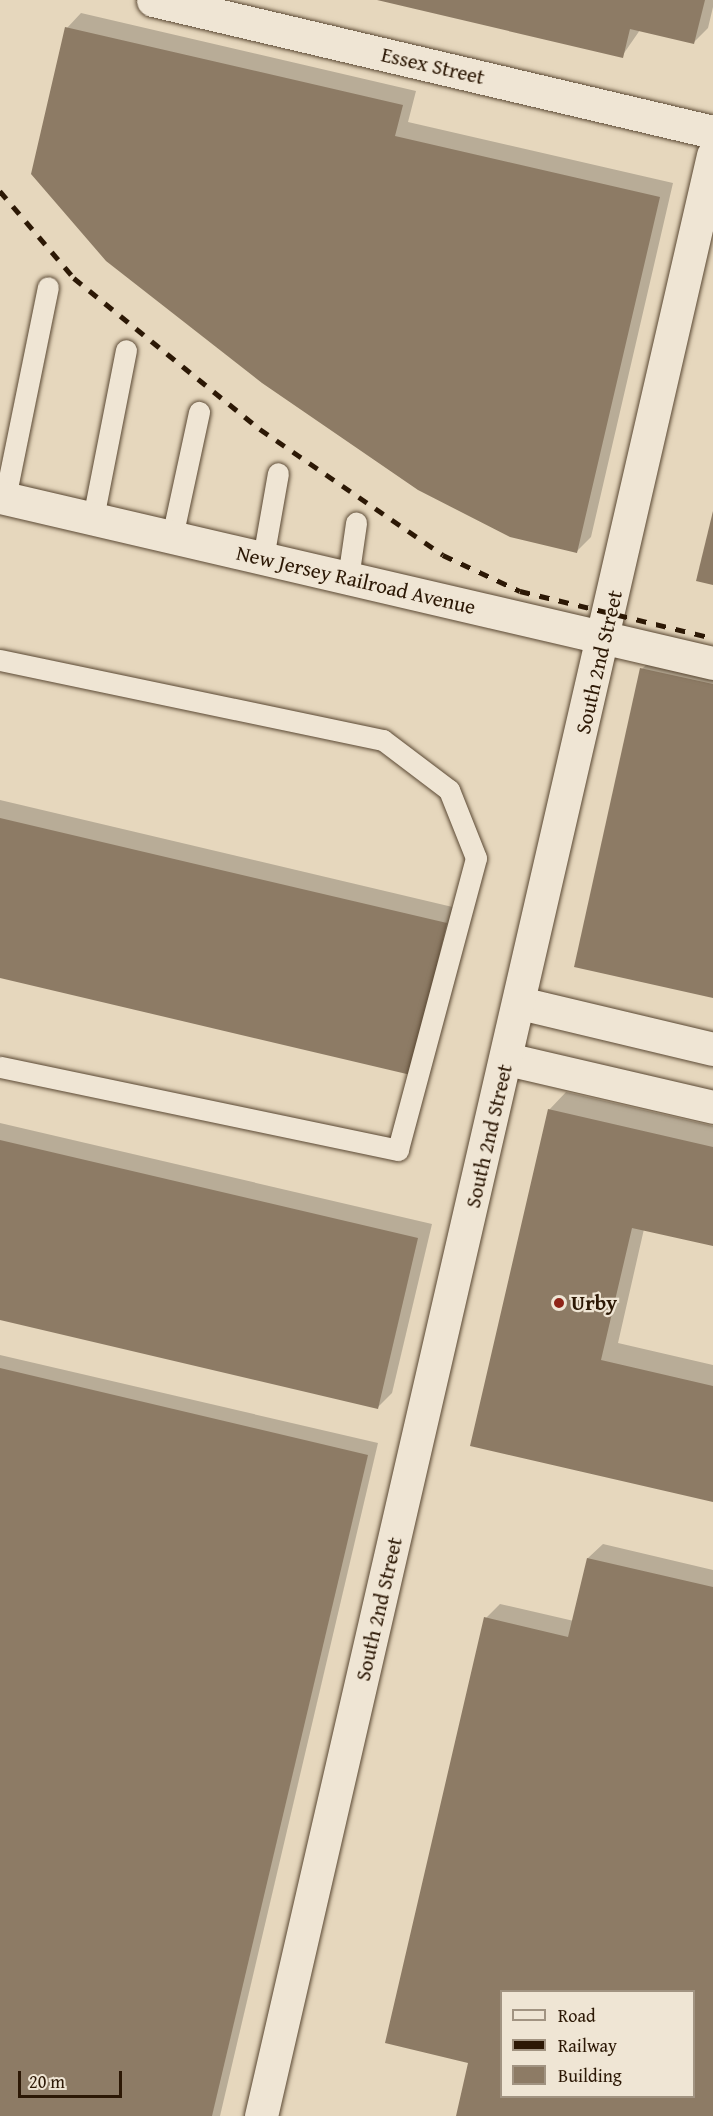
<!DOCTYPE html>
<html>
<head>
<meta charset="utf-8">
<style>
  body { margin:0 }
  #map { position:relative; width:713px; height:2116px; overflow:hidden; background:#e6d7bd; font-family:"Gentium Book Plus",serif }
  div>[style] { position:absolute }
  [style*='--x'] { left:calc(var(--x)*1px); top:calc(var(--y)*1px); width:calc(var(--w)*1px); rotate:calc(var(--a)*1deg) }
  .shadow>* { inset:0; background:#0003 }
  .building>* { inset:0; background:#8d7b65 }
  .roads { filter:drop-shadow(0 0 2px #5a4833) drop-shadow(0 0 2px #5a4833) }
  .service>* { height:21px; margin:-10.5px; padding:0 10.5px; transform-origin:10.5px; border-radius:10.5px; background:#efe5d4 }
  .minor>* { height:33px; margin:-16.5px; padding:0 16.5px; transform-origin:16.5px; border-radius:16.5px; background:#efe5d4 }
  .rail>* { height:4.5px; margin-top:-2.25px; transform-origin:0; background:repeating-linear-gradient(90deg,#2c1805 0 10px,transparent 0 20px) }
  .dots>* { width:16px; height:16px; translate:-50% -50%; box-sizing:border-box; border:3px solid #efe5d4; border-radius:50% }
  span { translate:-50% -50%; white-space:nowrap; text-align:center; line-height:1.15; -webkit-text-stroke:4.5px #efe5d4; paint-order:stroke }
  .street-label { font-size:21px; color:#2c1805 }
  .poi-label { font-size:21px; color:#2c1805; font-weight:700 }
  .left { translate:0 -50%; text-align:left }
  .legend { position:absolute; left:500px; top:1990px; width:195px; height:108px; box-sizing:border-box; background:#efe5d4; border:2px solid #a19381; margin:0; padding:8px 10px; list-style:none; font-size:18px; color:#2c1805 }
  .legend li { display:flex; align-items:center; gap:12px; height:30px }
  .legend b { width:30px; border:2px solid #a19381 }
  .scale { position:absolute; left:18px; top:2071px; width:104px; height:27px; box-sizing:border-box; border:3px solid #2c1805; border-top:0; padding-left:8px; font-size:18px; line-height:21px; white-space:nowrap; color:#2c1805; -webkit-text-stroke:4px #efe5d4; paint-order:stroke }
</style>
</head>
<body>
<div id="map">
  <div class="shadow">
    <div style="clip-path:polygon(380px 0,713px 0,713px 7px,708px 28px,694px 42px,640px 30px,622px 56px)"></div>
    <div style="clip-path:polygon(81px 13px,416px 91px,408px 122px,673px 183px,591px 537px,577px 551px,67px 28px)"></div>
    <div style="clip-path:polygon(656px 655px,713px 667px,713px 996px,642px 669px)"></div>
    <div style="clip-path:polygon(0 800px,461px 909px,425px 1059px,0 977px)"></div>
    <div style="clip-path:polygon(566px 1092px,713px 1126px,713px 1245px,644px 1229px,618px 1343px,713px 1365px,713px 1500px,472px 1445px,549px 1110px)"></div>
    <div style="clip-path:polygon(0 1123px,432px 1224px,392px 1393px,378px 1407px,0 1318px)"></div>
    <div style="clip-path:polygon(0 1355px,378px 1443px,220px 2116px,0 2116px)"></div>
    <div style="clip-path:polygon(evenodd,603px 1544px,713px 1570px,713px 2116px,458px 2116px,470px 2062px,486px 1618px,500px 1604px,574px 1621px,588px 1558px,603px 1544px,502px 1992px,694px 1992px,694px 2096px,502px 2096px,502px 1992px)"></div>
  </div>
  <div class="building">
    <div style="clip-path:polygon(377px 0,705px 0,694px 44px,630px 29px,623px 58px)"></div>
    <div style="clip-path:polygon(65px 27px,403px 105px,395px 136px,660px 197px,577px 553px,510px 537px,418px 490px,262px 383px,106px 261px,31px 174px)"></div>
    <div style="clip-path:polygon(713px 511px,713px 585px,696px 581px)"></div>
    <div style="clip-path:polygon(640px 668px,713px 684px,713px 998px,574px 967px)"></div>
    <div style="clip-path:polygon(0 818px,447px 923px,411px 1075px,0 978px)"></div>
    <div style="clip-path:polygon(548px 1109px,713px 1147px,713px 1246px,632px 1228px,601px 1360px,713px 1386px,713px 1502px,470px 1446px)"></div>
    <div style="clip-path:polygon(0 1140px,418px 1238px,378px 1409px,0 1320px)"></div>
    <div style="clip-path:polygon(0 1368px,368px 1455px,212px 2116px,0 2116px)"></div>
    <div style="clip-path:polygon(evenodd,587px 1558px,713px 1587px,713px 2116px,456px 2116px,468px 2063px,385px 2043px,484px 1617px,568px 1637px,587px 1558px,502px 1992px,694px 1992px,694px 2096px,502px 2096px,502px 1992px)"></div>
  </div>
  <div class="roads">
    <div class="service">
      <div style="--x:5;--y:498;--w:215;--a:-78.5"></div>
      <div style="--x:93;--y:518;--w:171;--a:-78.9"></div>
      <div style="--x:172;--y:537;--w:128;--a:-77.8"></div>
      <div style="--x:263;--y:558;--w:86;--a:-80"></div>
      <div style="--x:348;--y:578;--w:56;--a:-81.7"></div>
      <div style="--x:0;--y:660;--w:391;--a:11.8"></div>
      <div style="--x:383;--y:740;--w:83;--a:37.1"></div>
      <div style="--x:449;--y:790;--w:73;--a:68.3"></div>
      <div style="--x:476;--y:858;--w:302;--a:105"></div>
      <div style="--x:398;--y:1150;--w:407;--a:-168.2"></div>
    </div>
    <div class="minor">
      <div style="--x:153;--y:0;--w:575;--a:13.26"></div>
      <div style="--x:0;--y:497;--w:732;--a:13.11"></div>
      <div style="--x:520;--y:1003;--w:198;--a:13.4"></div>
      <div style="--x:507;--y:1059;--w:212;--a:13.1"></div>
      <div style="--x:261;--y:2116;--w:2012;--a:-77.02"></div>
    </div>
  </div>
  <div class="rail">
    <div style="--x:0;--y:191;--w:114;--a:49.6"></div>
    <div style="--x:74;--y:278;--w:240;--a:39.1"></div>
    <div style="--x:260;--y:429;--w:222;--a:34.5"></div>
    <div style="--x:443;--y:555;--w:85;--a:25.1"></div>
    <div style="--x:520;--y:591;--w:199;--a:13.7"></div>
  </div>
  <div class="dots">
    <div style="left:559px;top:1303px;background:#8f2418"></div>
  </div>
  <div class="street-label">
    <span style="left:433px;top:66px;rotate:13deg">Essex Street</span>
    <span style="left:356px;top:580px;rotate:13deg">New Jersey Railroad Avenue</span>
    <span style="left:599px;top:662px;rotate:-77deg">South 2nd Street</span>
    <span style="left:489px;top:1136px;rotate:-77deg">South 2nd Street</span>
    <span style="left:379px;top:1609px;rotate:-77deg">South 2nd Street</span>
  </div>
  <div class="poi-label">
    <span class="left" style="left:571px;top:1303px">Urby</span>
  </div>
  <ul class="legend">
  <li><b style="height:8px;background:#efe5d4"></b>Road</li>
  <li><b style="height:8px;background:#2c1805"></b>Railway</li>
  <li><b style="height:16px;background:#8d7b65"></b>Building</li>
  </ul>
  <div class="scale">20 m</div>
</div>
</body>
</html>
